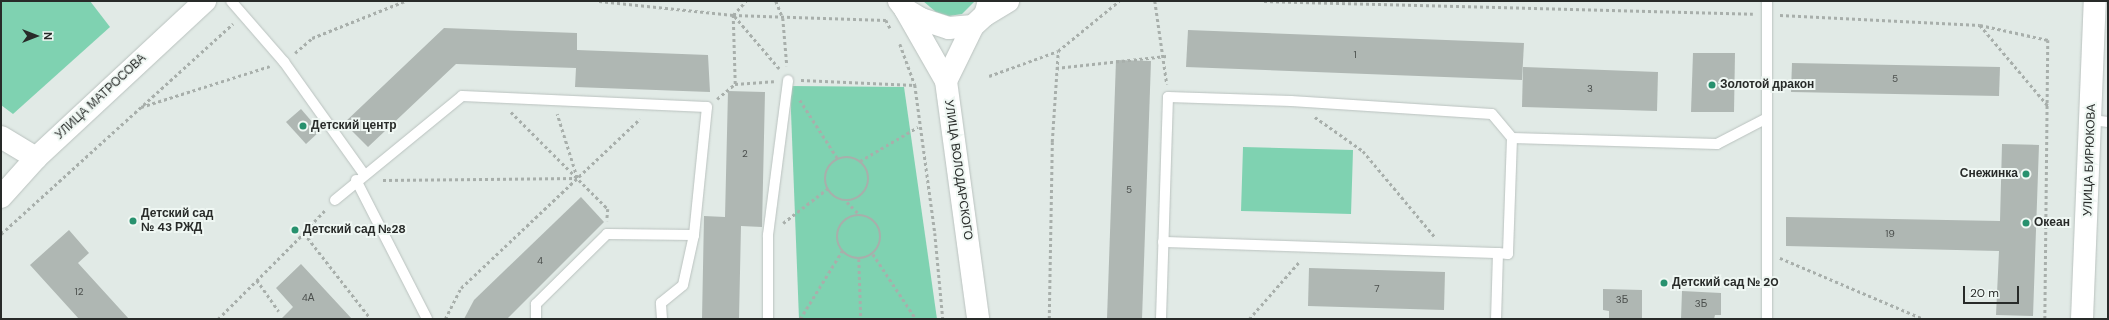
<!DOCTYPE html>
<html>
<head>
<meta charset="utf-8">
<style>
  body { margin:0 }
  #map { position:relative; width:2109px; height:320px; overflow:hidden; background:#e1eae6; font-family:"DM Sans",sans-serif }
  div>[style] { position:absolute }
  [style*='--x'] { left:calc(var(--x)*1px); top:calc(var(--y)*1px); width:calc(var(--w)*1px); rotate:calc(var(--a)*1deg) }
  .green>* { inset:0; background:#7fd2b1 }
  .building>* { inset:0; background:#afb7b3 }
  .path>* { height:2.5px; margin-top:-1.25px; transform-origin:0; background:repeating-linear-gradient(90deg,#a8afab 0 3px,transparent 0 6px) }
  .path>.ring { margin:-1.25px; padding:0; box-sizing:content-box; background:none; border:2.5px solid #a8afab; border-radius:50% }
  .roads { filter:drop-shadow(0 0 1px #bac2bf) drop-shadow(0 0 1px #bac2bf) }
  .service>* { height:10px; margin:-5px; padding:0 5px; transform-origin:5px; border-radius:5px; background:#fff }
  .tertiary>* { height:22px; margin:-11px; padding:0 11px; transform-origin:11px; border-radius:11px; background:#fff }
  .dots>* { width:11px; height:11px; translate:-50% -50%; box-sizing:border-box; border:2px solid #eff7f3; border-radius:50% }
  span { translate:-50% -50%; white-space:nowrap; text-align:center; line-height:1.15; -webkit-text-stroke:4px #eff7f3; paint-order:stroke }
  .number-label { font-size:10px; color:#4a4e4c }
  .number-label span { -webkit-text-stroke-width:0 }
  .poi-label { font-size:12px; color:#282b29; font-weight:700 }
  .left { translate:0 -50%; text-align:left }
  .right { translate:-100% -50%; text-align:right }
  .street-label { font-size:12px; color:#282b29 }
  .frame { position:absolute; inset:0; border:2px solid #282b29; pointer-events:none }
  .north { position:absolute; left:16px; top:16px; width:40px; height:40px; -webkit-text-stroke:3px #eff7f3; paint-order:stroke; rotate:90deg; font-size:11px; font-weight:700; line-height:16px; text-align:center; color:#282b29 }
  .north::after { content:''; display:block; margin:auto; width:14px; height:18px; background:#282b29; clip-path:polygon(50% 0,100% 100%,50% 72%,0 100%) }
  .scale { position:absolute; left:1963px; top:286px; width:56px; height:18px; box-sizing:border-box; border:2px solid #282b29; border-top:0; padding-left:5px; font-size:12px; line-height:14px; white-space:nowrap; color:#282b29; -webkit-text-stroke:3px #eff7f3; paint-order:stroke }
</style>
</head>
<body>
<div id="map">
  <div class="green">
    <div style="clip-path:polygon(1px 1px,90px 1px,110px 27px,13px 114px,1px 105px)"></div>
    <div style="clip-path:polygon(923px 1px,975px 1px,962px 14px,949px 16px,936px 12px)"></div>
    <div style="clip-path:polygon(790px 86px,904px 87px,937px 319px,799px 319px)"></div>
    <div style="clip-path:polygon(1243px 147px,1353px 150px,1351px 214px,1241px 211px)"></div>
  </div>
  <div class="building">
    <div style="clip-path:polygon(444px 28px,577px 33px,577px 50px,708px 55px,710px 92px,575px 87px,576px 68px,456px 64px,368px 147px,344px 123px)"></div>
    <div style="clip-path:polygon(1188px 30px,1524px 43px,1522px 80px,1186px 67px)"></div>
    <div style="clip-path:polygon(1693px 53px,1735px 53px,1734px 112px,1691px 112px)"></div>
    <div style="clip-path:polygon(1116px 60px,1151px 61px,1142px 319px,1107px 319px)"></div>
    <div style="clip-path:polygon(1792px 63px,2000px 67px,1999px 96px,1791px 92px)"></div>
    <div style="clip-path:polygon(1523px 67px,1658px 72px,1657px 111px,1522px 107px)"></div>
    <div style="clip-path:polygon(728px 91px,765px 92px,762px 227px,741px 226px,739px 319px,702px 319px,704px 216px,725px 217px)"></div>
    <div style="clip-path:polygon(301px 109px,320px 131px,306px 144px,286px 122px)"></div>
    <div style="clip-path:polygon(2002px 144px,2039px 145px,2033px 316px,1996px 315px,1999px 251px,1786px 246px,1786px 217px,2000px 221px)"></div>
    <div style="clip-path:polygon(581px 197px,604px 222px,507px 319px,464px 319px,474px 300px)"></div>
    <div style="clip-path:polygon(69px 230px,89px 253px,78px 263px,129px 319px,79px 319px,30px 265px)"></div>
    <div style="clip-path:polygon(301px 264px,352px 319px,281px 319px,293px 307px,276px 288px)"></div>
    <div style="clip-path:polygon(1309px 268px,1445px 272px,1444px 310px,1308px 306px)"></div>
    <div style="clip-path:polygon(1603px 289px,1642px 290px,1642px 319px,1609px 319px,1609px 311px,1603px 310px)"></div>
    <div style="clip-path:polygon(1682px 291px,1721px 293px,1721px 315px,1715px 315px,1714px 319px,1681px 319px)"></div>
  </div>
  <div class="path">
    <div style="--x:599;--y:1;--w:135;--a:6"></div>
    <div style="--x:776;--y:1;--w:18;--a:68"></div>
    <div style="--x:783;--y:18;--w:48;--a:85.2"></div>
    <div style="--x:1155;--y:1;--w:84;--a:81.8"></div>
    <div style="--x:1264;--y:1;--w:489;--a:1.5"></div>
    <div style="--x:1780;--y:15;--w:200;--a:2.9"></div>
    <div style="--x:1980;--y:25;--w:70;--a:12.4"></div>
    <div style="--x:2048;--y:40;--w:279;--a:90.6"></div>
    <div style="--x:1980;--y:25;--w:107;--a:49.9"></div>
    <div style="--x:900;--y:44;--w:44;--a:69.9"></div>
    <div style="--x:915;--y:85;--w:149;--a:82.3"></div>
    <div style="--x:935;--y:233;--w:86;--a:84.7"></div>
    <div style="--x:295;--y:53;--w:23;--a:-41"></div>
    <div style="--x:312;--y:38;--w:100;--a:-21.7"></div>
    <div style="--x:1056;--y:68;--w:111;--a:-6.2"></div>
    <div style="--x:779;--y:69;--w:71;--a:-130.4"></div>
    <div style="--x:733;--y:15;--w:153;--a:1.9"></div>
    <div style="--x:886;--y:20;--w:9;--a:63"></div>
    <div style="--x:989;--y:76;--w:73;--a:-19.9"></div>
    <div style="--x:801;--y:80;--w:114;--a:2.5"></div>
    <div style="--x:735;--y:84;--w:69;--a:-91.7"></div>
    <div style="--x:733;--y:15;--w:19;--a:-47"></div>
    <div style="--x:717;--y:99;--w:23;--a:-40"></div>
    <div style="--x:735;--y:84;--w:39;--a:-4"></div>
    <div style="--x:800;--y:100;--w:70;--a:57.2"></div>
    <div style="--x:141;--y:107;--w:135;--a:-17.6"></div>
    <div style="--x:511;--y:112;--w:137;--a:45"></div>
    <div style="--x:608;--y:209;--w:12;--a:95"></div>
    <div style="--x:1315;--y:117;--w:59;--a:35.3"></div>
    <div style="--x:1363;--y:151;--w:112;--a:50.1"></div>
    <div class="ring" style="left:825px;top:157px;width:41.5px;height:41.5px"></div>
    <div style="--x:860;--y:161;--w:67;--a:-30.4"></div>
    <div style="--x:383;--y:180;--w:194;--a:-0.6"></div>
    <div style="--x:577;--y:178;--w:67;--a:-107.4"></div>
    <div style="--x:847;--y:202;--w:18;--a:45"></div>
    <div style="--x:325;--y:211;--w:30;--a:134"></div>
    <div style="--x:304;--y:233;--w:109;--a:52.1"></div>
    <div class="ring" style="left:837px;top:215px;width:41.5px;height:41.5px"></div>
    <div style="--x:783;--y:223;--w:56;--a:-37.7"></div>
    <div style="--x:1;--y:234;--w:313;--a:-42.2"></div>
    <div style="--x:873;--y:254;--w:78;--a:56.5"></div>
    <div style="--x:1780;--y:258;--w:156;--a:23"></div>
    <div style="--x:859;--y:259;--w:60;--a:88.1"></div>
    <div style="--x:257;--y:280;--w:38;--a:55"></div>
    <div style="--x:218;--y:319;--w:122;--a:-45"></div>
    <div style="--x:445;--y:319;--w:35;--a:-63"></div>
    <div style="--x:461;--y:288;--w:246;--a:-43.4"></div>
    <div style="--x:800;--y:319;--w:80;--a:-58.3"></div>
    <div style="--x:1049;--y:319;--w:177;--a:-89"></div>
    <div style="--x:1052;--y:142;--w:91;--a:-86.2"></div>
    <div style="--x:1058;--y:51;--w:79;--a:-39.3"></div>
    <div style="--x:1249;--y:319;--w:77;--a:-48.7"></div>
  </div>
  <div class="roads">
    <div class="service">
      <div style="--x:231;--y:1;--w:81;--a:49"></div>
      <div style="--x:284;--y:62;--w:138;--a:54.5"></div>
      <div style="--x:1767;--y:1;--w:318;--a:90"></div>
      <div style="--x:2092;--y:120;--w:16;--a:7"></div>
      <div style="--x:1512;--y:138;--w:205;--a:1.7"></div>
      <div style="--x:1717;--y:144;--w:54;--a:-27.5"></div>
      <div style="--x:356;--y:180;--w:156;--a:62.9"></div>
      <div style="--x:335;--y:200;--w:164;--a:-39.3"></div>
      <div style="--x:462;--y:96;--w:245;--a:2.6"></div>
      <div style="--x:707;--y:107;--w:129;--a:95.8"></div>
      <div style="--x:694;--y:235;--w:87;--a:-179.3"></div>
      <div style="--x:607;--y:234;--w:100;--a:135.4"></div>
      <div style="--x:536;--y:304;--w:15;--a:90"></div>
      <div style="--x:1163;--y:242;--w:335;--a:1.9"></div>
      <div style="--x:662;--y:319;--w:16;--a:-94"></div>
      <div style="--x:661;--y:303;--w:28;--a:-39"></div>
      <div style="--x:683;--y:285;--w:51;--a:-77.6"></div>
      <div style="--x:768;--y:319;--w:84;--a:-90"></div>
      <div style="--x:768;--y:235;--w:156;--a:-82.6"></div>
      <div style="--x:1161;--y:319;--w:222;--a:-88.2"></div>
      <div style="--x:1168;--y:97;--w:123;--a:1.9"></div>
      <div style="--x:1291;--y:101;--w:201;--a:3.7"></div>
      <div style="--x:1492;--y:114;--w:31;--a:50"></div>
      <div style="--x:1512;--y:138;--w:116;--a:92"></div>
      <div style="--x:1508;--y:254;--w:10;--a:-174"></div>
      <div style="--x:1498;--y:253;--w:66;--a:91.7"></div>
    </div>
    <div class="tertiary">
      <div style="--x:899;--y:1;--w:11;--a:52"></div>
      <div style="--x:906;--y:10;--w:17;--a:31"></div>
      <div style="--x:921;--y:19;--w:29;--a:18"></div>
      <div style="--x:949;--y:28;--w:24;--a:-5"></div>
      <div style="--x:973;--y:26;--w:16;--a:-43"></div>
      <div style="--x:985;--y:15;--w:15;--a:-74"></div>
      <div style="--x:905;--y:9;--w:83;--a:60.3"></div>
      <div style="--x:985;--y:15;--w:27;--a:-31"></div>
      <div style="--x:973;--y:26;--w:61;--a:116.1"></div>
      <div style="--x:946;--y:81;--w:240;--a:82.3"></div>
      <div style="--x:1;--y:137;--w:41;--a:31"></div>
      <div style="--x:1;--y:197;--w:52;--a:-48.1"></div>
      <div style="--x:36;--y:158;--w:231;--a:-42.9"></div>
      <div style="--x:2082;--y:319;--w:318;--a:-87.7"></div>
    </div>
  </div>
  <div class="dots">
    <div style="left:1712px;top:85px;background:#27916e"></div>
    <div style="left:303px;top:126px;background:#27916e"></div>
    <div style="left:2026px;top:174px;background:#27916e"></div>
    <div style="left:133px;top:221px;background:#27916e"></div>
    <div style="left:2026px;top:223px;background:#27916e"></div>
    <div style="left:295px;top:230px;background:#27916e"></div>
    <div style="left:1664px;top:283px;background:#27916e"></div>
  </div>
  <div class="number-label">
    <span style="left:1355px;top:55px">1</span>
    <span style="left:1895px;top:79px">5</span>
    <span style="left:1590px;top:89px">3</span>
    <span style="left:745px;top:154px">2</span>
    <span style="left:1129px;top:190px">5</span>
    <span style="left:1890px;top:234px">19</span>
    <span style="left:540px;top:261px">4</span>
    <span style="left:1377px;top:289px">7</span>
    <span style="left:79px;top:292px">12</span>
    <span style="left:308px;top:298px">4А</span>
    <span style="left:1622px;top:300px">3Б</span>
    <span style="left:1701px;top:304px">3Б</span>
  </div>
  <div class="poi-label">
    <span class="left" style="left:1720px;top:85px">Золотой дракон</span>
    <span class="left" style="left:311px;top:126px">Детский центр</span>
    <span class="right" style="left:2018px;top:174px">Снежинка</span>
    <span class="left" style="left:141px;top:221px">Детский сад<br>№ 43 РЖД</span>
    <span class="left" style="left:2034px;top:223px">Океан</span>
    <span class="left" style="left:303px;top:230px">Детский сад №28</span>
    <span class="left" style="left:1672px;top:283px">Детский сад № 20</span>
  </div>
  <div class="street-label">
    <span style="left:101px;top:97px;rotate:-43deg">УЛИЦА МАТРОСОВА</span>
    <span style="left:2090px;top:160px;rotate:-88deg">УЛИЦА БИРЮКОВА</span>
    <span style="left:958px;top:170px;rotate:82deg">УЛИЦА ВОЛОДАРСКОГО</span>
  </div>
  <div class="frame"></div>
  <div class="north">N</div>
  <div class="scale">20 m</div>
</div>
</body>
</html>
